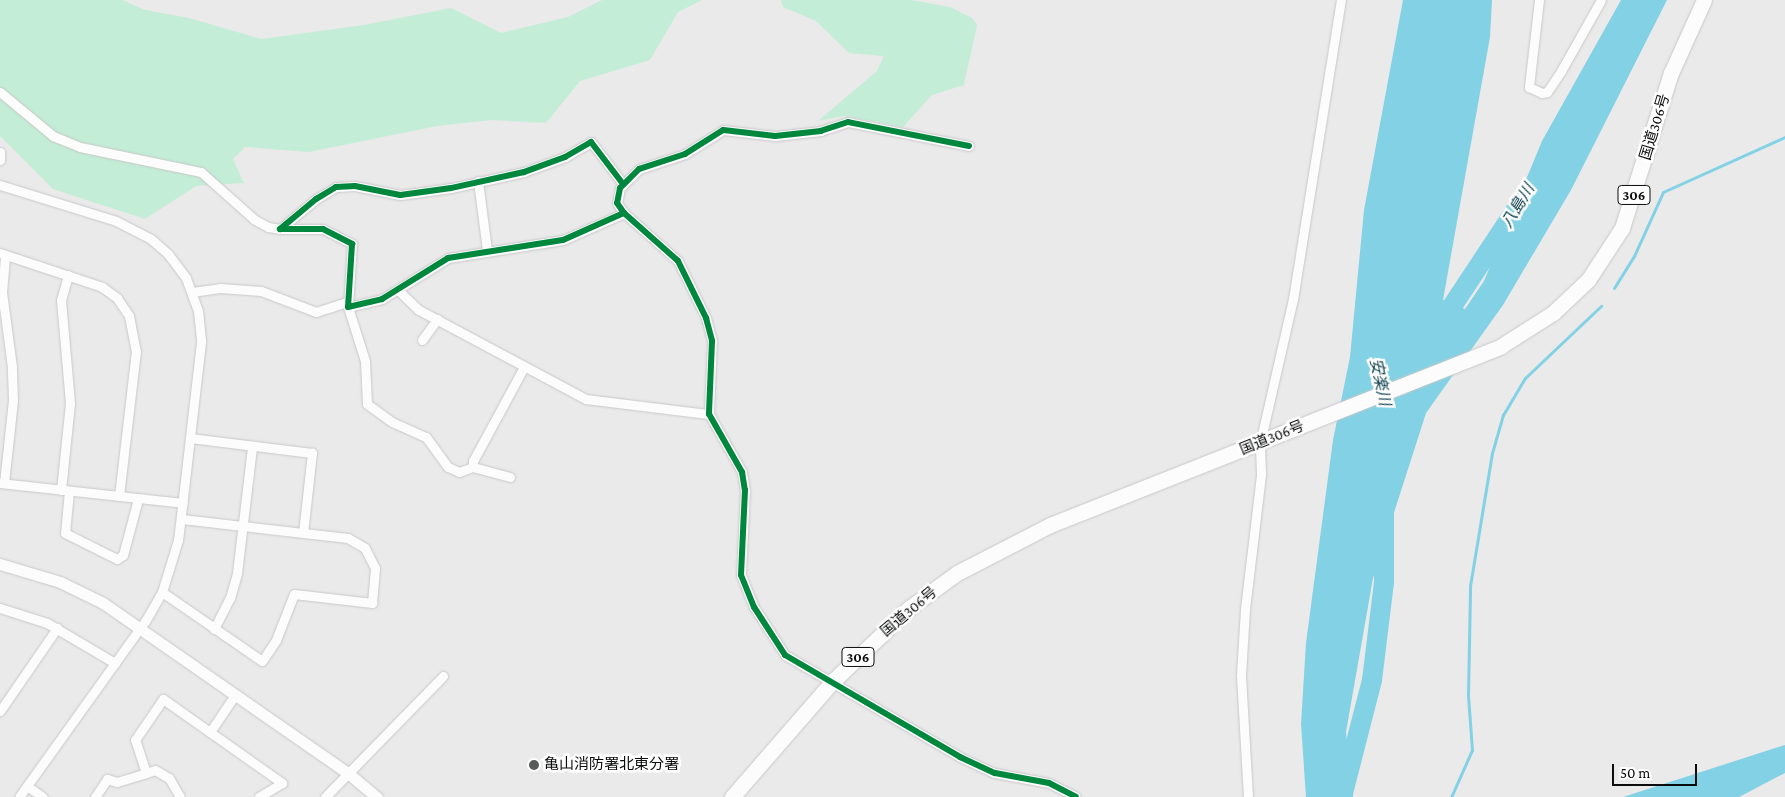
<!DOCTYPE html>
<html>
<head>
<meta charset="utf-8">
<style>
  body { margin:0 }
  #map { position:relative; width:1785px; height:797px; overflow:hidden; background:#eaeaea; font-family:"Crimson Pro","Noto Sans JP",serif }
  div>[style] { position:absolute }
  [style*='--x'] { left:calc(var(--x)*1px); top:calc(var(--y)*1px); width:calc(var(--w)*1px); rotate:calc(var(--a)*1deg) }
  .green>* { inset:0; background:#c3edd6 }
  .water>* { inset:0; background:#82d1e5 }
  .stream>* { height:3px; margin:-1.5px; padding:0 1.5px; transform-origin:1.5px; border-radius:1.5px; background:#82d1e5 }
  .river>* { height:20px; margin:-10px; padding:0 10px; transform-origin:10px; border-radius:10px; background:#82d1e5 }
  .roads { filter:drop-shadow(0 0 1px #c8c8c8) drop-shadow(0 0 1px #c8c8c8) }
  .minor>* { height:9px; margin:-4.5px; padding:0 4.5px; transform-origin:4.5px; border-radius:4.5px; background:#fcfcfc }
  .tertiary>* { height:11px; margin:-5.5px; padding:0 5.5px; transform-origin:5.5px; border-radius:5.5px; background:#fcfcfc }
  .trunk>* { height:15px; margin:-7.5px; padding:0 7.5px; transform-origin:7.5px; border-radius:7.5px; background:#fcfcfc }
  .cycleway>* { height:6px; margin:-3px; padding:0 3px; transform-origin:3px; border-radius:3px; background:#00873e }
  .dots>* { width:14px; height:14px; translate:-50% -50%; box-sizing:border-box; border:2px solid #fff; border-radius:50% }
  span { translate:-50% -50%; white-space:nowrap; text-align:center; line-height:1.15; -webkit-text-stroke:5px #fff; paint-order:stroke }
  .shield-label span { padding:1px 4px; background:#fff; border:1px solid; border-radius:4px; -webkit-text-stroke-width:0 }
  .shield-label { font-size:14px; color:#0b0c0c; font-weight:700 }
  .street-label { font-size:15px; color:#0b0c0c }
  .poi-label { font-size:15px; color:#0b0c0c }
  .left { translate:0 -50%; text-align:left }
  .water-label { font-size:16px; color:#0b3e4b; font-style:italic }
  .scale { position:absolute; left:1612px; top:764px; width:85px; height:22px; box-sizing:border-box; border:2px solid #0b0c0c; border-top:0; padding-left:6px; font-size:15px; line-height:18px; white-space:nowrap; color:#0b0c0c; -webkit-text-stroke:4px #fff; paint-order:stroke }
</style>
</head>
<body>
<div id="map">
  <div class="green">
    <div style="clip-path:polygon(0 0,122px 0,145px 10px,189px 18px,261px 39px,364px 25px,451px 8px,501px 33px,568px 17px,602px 0,702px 0,678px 12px,650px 60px,580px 81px,546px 123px,492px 120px,437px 126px,309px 152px,245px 147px,233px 159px,244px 183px,196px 186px,145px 219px,53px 189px,0 136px)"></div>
    <div style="clip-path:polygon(781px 0,911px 0,950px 7px,972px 18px,977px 25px,964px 85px,932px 95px,903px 127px,844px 116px,818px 121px,877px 71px,884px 56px,849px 53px,816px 21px,783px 7px)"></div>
  </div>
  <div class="water">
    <div style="clip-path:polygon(1403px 0,1492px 0,1490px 37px,1443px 300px,1465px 309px,1484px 281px,1542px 141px,1621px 0,1667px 0,1571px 190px,1503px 305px,1426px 413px,1373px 578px,1346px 732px,1353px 797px,1306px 797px,1301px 724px,1306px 643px,1333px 440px,1350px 357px,1364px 210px)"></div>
    <div style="clip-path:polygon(1785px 745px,1785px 773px,1739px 797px,1623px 797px)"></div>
  </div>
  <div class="stream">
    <div style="--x:1614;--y:288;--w:38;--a:-58"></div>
    <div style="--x:1634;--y:256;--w:70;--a:-65.6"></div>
    <div style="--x:1663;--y:192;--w:134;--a:-24.3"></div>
    <div style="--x:1451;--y:797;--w:51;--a:-65.9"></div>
    <div style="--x:1472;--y:750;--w:55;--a:-94.2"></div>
    <div style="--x:1468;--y:695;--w:109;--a:-88.9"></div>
    <div style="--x:1470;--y:586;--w:135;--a:-80.6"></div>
    <div style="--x:1492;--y:453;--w:40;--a:-74"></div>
    <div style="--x:1503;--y:415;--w:43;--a:-59.3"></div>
    <div style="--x:1525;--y:378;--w:105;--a:-43.5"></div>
  </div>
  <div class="river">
    <div style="--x:1439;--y:326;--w:149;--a:-56.5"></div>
    <div style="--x:1342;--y:797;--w:121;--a:-75.6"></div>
    <div style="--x:1372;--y:680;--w:99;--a:-83"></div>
    <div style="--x:1384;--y:582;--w:68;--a:-90"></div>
  </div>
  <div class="roads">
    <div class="minor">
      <div style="--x:1539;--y:0;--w:88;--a:96.6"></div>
      <div style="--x:1529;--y:87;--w:14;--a:25"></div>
      <div style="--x:1542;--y:93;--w:5;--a:-11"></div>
      <div style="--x:1547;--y:92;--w:25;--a:-56"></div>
      <div style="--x:1561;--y:71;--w:81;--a:-60.6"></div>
      <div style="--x:0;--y:92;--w:69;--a:39.7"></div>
      <div style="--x:53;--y:136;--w:29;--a:22"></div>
      <div style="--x:80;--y:147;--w:124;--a:11.7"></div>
      <div style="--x:201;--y:172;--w:72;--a:41.6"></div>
      <div style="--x:255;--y:220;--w:15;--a:28"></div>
      <div style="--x:268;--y:227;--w:12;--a:9"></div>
      <div style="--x:969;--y:146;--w:123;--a:-168.8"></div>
      <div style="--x:848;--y:122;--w:28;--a:162"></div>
      <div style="--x:821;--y:131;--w:46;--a:173.8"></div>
      <div style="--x:775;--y:136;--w:52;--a:-173.4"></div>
      <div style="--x:723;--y:130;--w:45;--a:147.7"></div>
      <div style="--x:685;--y:154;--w:48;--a:161.9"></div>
      <div style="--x:639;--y:169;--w:27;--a:135"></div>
      <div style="--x:620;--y:188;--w:15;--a:101"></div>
      <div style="--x:617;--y:203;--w:12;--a:55"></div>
      <div style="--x:624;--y:213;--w:72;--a:41.6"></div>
      <div style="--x:678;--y:261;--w:64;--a:63.8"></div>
      <div style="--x:706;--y:318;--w:24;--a:75"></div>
      <div style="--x:712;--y:341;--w:73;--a:92.4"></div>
      <div style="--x:709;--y:414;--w:67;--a:60.4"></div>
      <div style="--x:742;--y:472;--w:18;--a:81"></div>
      <div style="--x:745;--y:490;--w:85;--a:92.7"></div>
      <div style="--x:741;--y:575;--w:35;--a:68"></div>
      <div style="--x:754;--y:607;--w:57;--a:57.1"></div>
      <div style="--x:785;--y:655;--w:203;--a:30.2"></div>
      <div style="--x:960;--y:757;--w:38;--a:25"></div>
      <div style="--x:995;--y:773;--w:55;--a:10.5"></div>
      <div style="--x:1049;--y:783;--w:30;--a:27"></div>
      <div style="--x:0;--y:152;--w:8;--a:90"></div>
      <div style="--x:478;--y:181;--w:70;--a:82.6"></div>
      <div style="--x:623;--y:184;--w:53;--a:-127.3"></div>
      <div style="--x:591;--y:142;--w:30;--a:150"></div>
      <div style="--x:565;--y:157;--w:44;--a:159.9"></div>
      <div style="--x:524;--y:172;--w:75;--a:167.6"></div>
      <div style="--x:451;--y:188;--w:51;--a:172.2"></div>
      <div style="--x:400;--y:195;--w:46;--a:-168.7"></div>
      <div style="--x:355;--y:186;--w:19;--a:177"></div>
      <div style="--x:336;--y:187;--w:23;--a:149"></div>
      <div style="--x:316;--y:199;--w:47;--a:140.2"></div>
      <div style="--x:280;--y:229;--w:43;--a:0"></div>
      <div style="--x:323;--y:229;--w:33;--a:27"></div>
      <div style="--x:352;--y:244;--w:63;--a:93.6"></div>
      <div style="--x:348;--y:307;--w:35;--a:-13"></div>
      <div style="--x:382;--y:299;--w:78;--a:-31.8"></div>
      <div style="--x:448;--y:258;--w:116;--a:-8.9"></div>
      <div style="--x:563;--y:240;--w:67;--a:-23.9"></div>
      <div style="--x:0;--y:185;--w:121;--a:17.2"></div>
      <div style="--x:116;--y:221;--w:39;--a:27"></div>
      <div style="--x:151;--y:239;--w:23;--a:41"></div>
      <div style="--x:168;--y:254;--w:30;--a:53"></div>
      <div style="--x:186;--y:278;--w:35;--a:70"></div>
      <div style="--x:198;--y:311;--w:31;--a:84"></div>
      <div style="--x:201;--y:342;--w:199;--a:96.6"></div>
      <div style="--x:178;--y:540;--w:54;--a:107.1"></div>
      <div style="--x:162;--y:592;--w:34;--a:120"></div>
      <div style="--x:145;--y:621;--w:216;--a:125.6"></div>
      <div style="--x:0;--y:253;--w:108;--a:18.4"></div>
      <div style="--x:102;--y:287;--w:19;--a:36"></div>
      <div style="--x:117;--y:298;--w:22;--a:56"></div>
      <div style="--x:129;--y:316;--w:36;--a:79"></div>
      <div style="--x:136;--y:351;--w:146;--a:96.7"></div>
      <div style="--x:398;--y:290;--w:29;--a:44"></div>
      <div style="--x:419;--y:310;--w:189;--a:28.1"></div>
      <div style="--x:586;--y:399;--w:124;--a:7"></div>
      <div style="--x:192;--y:292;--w:28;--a:-8"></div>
      <div style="--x:220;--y:288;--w:41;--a:4.2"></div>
      <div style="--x:261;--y:291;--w:59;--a:20.9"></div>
      <div style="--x:316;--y:312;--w:32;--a:-18"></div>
      <div style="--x:348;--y:307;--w:57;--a:72.5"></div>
      <div style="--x:365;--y:361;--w:43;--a:87.3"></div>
      <div style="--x:367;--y:404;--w:31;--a:36"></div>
      <div style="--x:392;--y:422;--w:37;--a:24"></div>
      <div style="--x:426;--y:437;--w:37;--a:54"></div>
      <div style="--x:448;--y:467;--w:12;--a:24"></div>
      <div style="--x:459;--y:472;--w:15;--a:-20"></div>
      <div style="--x:422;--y:340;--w:26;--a:-54"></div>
      <div style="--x:510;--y:477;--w:38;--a:-165"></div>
      <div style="--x:473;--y:467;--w:6;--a:-90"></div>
      <div style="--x:473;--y:461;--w:107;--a:-61.5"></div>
      <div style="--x:0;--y:483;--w:184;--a:6.2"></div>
      <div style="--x:4;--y:483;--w:83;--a:-83.8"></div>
      <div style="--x:13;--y:400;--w:33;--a:-92"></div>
      <div style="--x:12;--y:367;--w:76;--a:-97.6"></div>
      <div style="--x:2;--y:292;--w:37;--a:-85"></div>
      <div style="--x:61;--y:490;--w:87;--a:-84.1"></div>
      <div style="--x:70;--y:403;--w:103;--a:-95"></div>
      <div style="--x:61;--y:300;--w:26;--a:-74"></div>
      <div style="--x:69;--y:491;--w:42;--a:95.4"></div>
      <div style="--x:65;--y:533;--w:58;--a:26.6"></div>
      <div style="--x:117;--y:559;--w:7;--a:-34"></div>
      <div style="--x:123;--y:555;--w:58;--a:-75"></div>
      <div style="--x:182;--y:519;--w:122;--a:6.6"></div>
      <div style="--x:162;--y:592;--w:121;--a:34.6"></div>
      <div style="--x:262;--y:661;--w:25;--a:-56"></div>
      <div style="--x:276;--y:640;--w:49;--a:-68.6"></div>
      <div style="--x:294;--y:594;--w:79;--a:6.6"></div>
      <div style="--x:372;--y:603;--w:35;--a:-85"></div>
      <div style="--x:375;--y:568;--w:22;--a:-117"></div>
      <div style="--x:365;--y:548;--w:20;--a:-150"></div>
      <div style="--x:348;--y:538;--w:45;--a:-173.7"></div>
      <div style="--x:303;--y:533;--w:81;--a:-83.6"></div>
      <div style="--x:312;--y:453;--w:123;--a:-173"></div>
      <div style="--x:0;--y:608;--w:49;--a:17.7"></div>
      <div style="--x:47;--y:623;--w:79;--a:30.5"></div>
      <div style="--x:214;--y:629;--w:35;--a:-63"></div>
      <div style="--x:230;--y:598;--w:26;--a:-74"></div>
      <div style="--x:237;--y:573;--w:127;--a:-83.2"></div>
      <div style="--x:0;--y:711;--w:101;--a:-55.5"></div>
      <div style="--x:210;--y:732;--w:45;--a:-56"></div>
      <div style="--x:146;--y:773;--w:9;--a:-18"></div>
      <div style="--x:155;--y:770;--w:16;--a:30"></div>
      <div style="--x:169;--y:778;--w:22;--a:60"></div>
      <div style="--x:27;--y:786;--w:19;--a:35"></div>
      <div style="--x:95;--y:797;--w:22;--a:-56"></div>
      <div style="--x:107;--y:779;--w:10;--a:17"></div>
      <div style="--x:117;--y:782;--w:30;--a:-17"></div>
      <div style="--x:146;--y:773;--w:35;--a:-108"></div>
      <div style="--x:135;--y:740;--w:50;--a:-55.7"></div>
      <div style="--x:163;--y:699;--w:146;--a:35.2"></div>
      <div style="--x:282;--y:783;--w:27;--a:149"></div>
      <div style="--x:325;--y:797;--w:169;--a:-45.7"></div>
      <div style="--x:1248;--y:797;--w:122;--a:-93.3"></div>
      <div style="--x:1241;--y:675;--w:66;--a:-86.5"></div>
      <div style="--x:1245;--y:609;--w:136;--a:-83.2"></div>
      <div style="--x:1261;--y:474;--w:31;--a:-92"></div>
      <div style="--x:1260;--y:443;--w:148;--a:-77.1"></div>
      <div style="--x:1293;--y:299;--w:303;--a:-80.9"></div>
    </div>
    <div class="tertiary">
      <div style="--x:0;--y:564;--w:63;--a:16.7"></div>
      <div style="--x:60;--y:582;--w:48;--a:26"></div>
      <div style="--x:103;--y:603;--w:298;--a:34.8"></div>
      <div style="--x:348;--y:773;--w:38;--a:40"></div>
    </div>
    <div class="trunk">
      <div style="--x:732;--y:797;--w:154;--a:-49"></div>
      <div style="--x:833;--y:681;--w:105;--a:-43.8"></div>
      <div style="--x:909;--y:608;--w:59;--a:-36.1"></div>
      <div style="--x:957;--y:573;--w:105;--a:-27.3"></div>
      <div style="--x:1050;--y:525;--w:485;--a:-21.6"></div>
      <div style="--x:1501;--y:346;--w:62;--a:-32.4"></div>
      <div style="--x:1553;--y:313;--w:48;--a:-43.3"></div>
      <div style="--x:1588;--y:280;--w:62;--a:-56.8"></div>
      <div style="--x:1622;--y:228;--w:163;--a:-72.5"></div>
      <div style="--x:1671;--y:73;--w:80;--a:-65.7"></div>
    </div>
  </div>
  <div class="cycleway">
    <div style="--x:969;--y:146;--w:123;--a:-168.8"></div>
    <div style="--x:848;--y:122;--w:28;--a:162"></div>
    <div style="--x:821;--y:131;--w:46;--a:173.8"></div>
    <div style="--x:775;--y:136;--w:52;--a:-173.4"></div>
    <div style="--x:723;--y:130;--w:45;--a:147.7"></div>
    <div style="--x:685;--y:154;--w:48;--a:161.9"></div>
    <div style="--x:639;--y:169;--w:27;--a:135"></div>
    <div style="--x:620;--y:188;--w:15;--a:101"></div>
    <div style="--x:617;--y:203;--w:12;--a:55"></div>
    <div style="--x:624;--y:213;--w:72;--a:41.6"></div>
    <div style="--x:678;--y:261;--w:64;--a:63.8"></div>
    <div style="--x:706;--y:318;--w:24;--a:75"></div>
    <div style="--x:712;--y:341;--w:73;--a:92.4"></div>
    <div style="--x:709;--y:414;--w:67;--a:60.4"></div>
    <div style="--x:742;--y:472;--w:18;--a:81"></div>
    <div style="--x:745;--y:490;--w:85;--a:92.7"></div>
    <div style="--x:741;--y:575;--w:35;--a:68"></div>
    <div style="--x:754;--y:607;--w:57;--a:57.1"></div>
    <div style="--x:785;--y:655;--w:203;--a:30.2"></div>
    <div style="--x:960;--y:757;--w:38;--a:25"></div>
    <div style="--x:995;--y:773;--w:55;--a:10.5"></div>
    <div style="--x:1049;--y:783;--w:30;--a:27"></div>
    <div style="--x:623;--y:184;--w:53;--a:-127.3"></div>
    <div style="--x:591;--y:142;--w:30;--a:150"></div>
    <div style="--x:565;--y:157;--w:44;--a:159.9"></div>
    <div style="--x:524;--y:172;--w:75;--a:167.6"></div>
    <div style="--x:451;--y:188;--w:51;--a:172.2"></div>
    <div style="--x:400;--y:195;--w:46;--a:-168.7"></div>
    <div style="--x:355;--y:186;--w:19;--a:177"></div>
    <div style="--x:336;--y:187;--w:23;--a:149"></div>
    <div style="--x:316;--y:199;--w:47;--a:140.2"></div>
    <div style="--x:280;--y:229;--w:43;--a:0"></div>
    <div style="--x:323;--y:229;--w:33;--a:27"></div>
    <div style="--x:352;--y:244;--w:63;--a:93.6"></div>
    <div style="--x:348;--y:307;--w:35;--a:-13"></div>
    <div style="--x:382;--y:299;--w:78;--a:-31.8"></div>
    <div style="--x:448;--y:258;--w:116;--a:-8.9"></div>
    <div style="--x:563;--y:240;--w:67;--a:-23.9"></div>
  </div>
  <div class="dots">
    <div style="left:534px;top:765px;background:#595a5a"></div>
  </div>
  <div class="shield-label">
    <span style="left:1634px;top:195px">306</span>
    <span style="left:858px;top:657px">306</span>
  </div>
  <div class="street-label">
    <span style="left:1655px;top:127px;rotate:-73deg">国道306号</span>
    <span style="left:1272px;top:438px;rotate:-22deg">国道306号</span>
    <span style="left:909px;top:612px;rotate:-40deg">国道306号</span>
  </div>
  <div class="poi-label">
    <span class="left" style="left:544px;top:765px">亀山消防署北東分署</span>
  </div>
  <div class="water-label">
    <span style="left:1518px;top:206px;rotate:-59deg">八島川</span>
    <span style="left:1380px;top:382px;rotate:78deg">安楽川</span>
  </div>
  <div class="scale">50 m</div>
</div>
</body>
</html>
